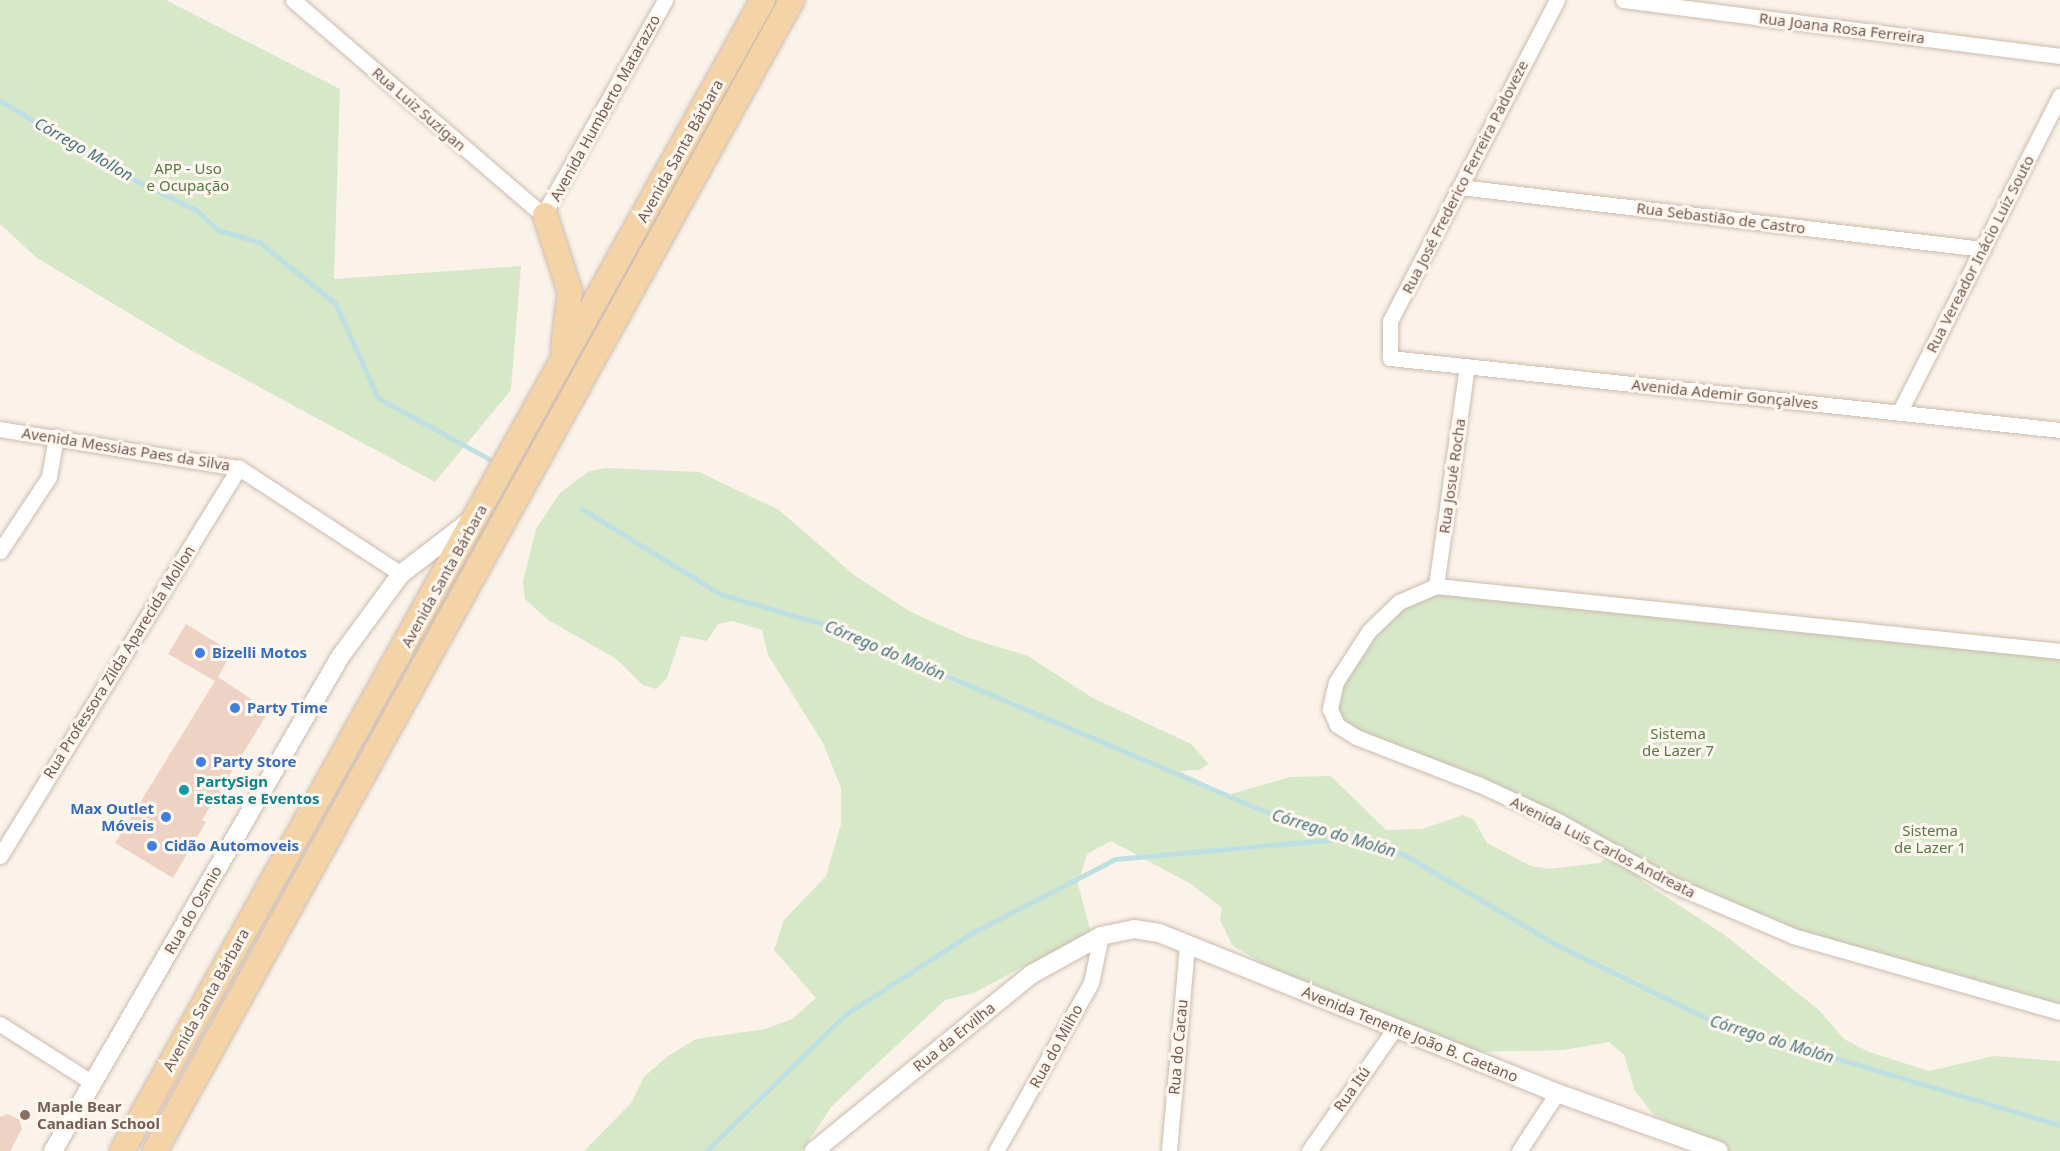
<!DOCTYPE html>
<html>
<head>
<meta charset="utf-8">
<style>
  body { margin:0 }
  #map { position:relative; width:2060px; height:1151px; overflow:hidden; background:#fbf3e9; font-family:"Noto Sans",sans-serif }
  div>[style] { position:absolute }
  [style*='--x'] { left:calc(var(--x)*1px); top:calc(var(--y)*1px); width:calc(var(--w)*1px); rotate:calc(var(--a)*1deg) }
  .green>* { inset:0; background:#d7e8c8 }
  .stream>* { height:5px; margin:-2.5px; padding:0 2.5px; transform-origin:2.5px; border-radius:2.5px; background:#bfe0e3 }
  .building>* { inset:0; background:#eed2c3 }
  .roads { filter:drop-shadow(0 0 2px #ccbbb0) drop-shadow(0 0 2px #ccbbb0) }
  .minor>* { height:15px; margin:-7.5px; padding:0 7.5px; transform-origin:7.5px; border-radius:7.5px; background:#fff }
  .tertiary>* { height:18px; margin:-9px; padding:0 9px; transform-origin:9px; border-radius:9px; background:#fff }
  .primary>* { height:24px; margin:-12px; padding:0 12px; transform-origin:12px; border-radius:12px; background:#f4d4a7 }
  .dots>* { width:16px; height:16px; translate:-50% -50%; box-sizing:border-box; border:3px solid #fef7ef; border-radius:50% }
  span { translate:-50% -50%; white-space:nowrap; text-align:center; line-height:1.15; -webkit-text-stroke:6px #fef7ef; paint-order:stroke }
  .street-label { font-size:15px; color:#745a4f }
  .park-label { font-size:15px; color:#587847 }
  .shop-label { font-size:15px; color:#366cbe; font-weight:700 }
  .left { translate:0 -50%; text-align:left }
  .right { translate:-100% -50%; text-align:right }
  .culture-label { font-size:15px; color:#0d838f; font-weight:700 }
  .education-label { font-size:15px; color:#785e54; font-weight:700 }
  .water-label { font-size:16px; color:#47777e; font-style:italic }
</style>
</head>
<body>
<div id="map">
  <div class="green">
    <div style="clip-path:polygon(0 0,166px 0,340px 89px,334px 279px,521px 266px,511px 390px,435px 482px,187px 348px,37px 258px,0 224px)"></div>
    <div style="clip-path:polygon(606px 468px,699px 472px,779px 510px,854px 575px,911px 612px,969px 638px,1028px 656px,1093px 698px,1191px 744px,1209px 764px,1199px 770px,1180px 771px,1228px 795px,1290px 777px,1331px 776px,1386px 830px,1422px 829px,1463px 815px,1474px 820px,1487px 843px,1531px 866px,1549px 869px,1600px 863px,1611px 854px,1356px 737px,1330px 709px,1369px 631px,1436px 586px,2060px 651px,2060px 1012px,1793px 936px,1623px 859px,1642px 881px,1726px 936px,1819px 1010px,1844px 1039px,1869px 1052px,1929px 1071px,1994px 1056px,2060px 1061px,2060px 1151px,1729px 1151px,1654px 1115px,1635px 1091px,1624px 1055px,1609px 1042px,1564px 1050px,1475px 1052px,1302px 988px,1232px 945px,1220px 920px,1222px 908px,1191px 884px,1111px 841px,1087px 854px,1078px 884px,1093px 941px,1041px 972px,1024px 966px,974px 993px,945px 1000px,832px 1106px,802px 1151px,584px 1151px,631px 1103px,644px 1077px,668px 1056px,696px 1039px,765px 1029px,792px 1019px,816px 998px,774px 950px,784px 920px,826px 876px,841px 824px,841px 788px,823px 743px,768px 655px,762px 630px,732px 621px,718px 624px,707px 641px,681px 636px,667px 678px,656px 689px,643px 685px,615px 658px,548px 620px,525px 599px,523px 581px,536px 529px,560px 493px,589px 471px)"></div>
  </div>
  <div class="stream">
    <div style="--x:0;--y:101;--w:147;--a:30.6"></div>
    <div style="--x:127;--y:176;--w:77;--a:26.2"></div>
    <div style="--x:196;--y:210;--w:30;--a:42"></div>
    <div style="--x:218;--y:230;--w:43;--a:16.3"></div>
    <div style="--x:259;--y:242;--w:97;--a:38.8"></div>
    <div style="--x:335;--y:303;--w:104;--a:65.6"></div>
    <div style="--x:378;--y:398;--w:127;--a:28.8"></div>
    <div style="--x:582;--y:509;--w:162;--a:31.6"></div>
    <div style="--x:720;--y:594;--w:115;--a:16.2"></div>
    <div style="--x:830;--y:626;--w:508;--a:23.08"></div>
    <div style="--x:1297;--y:825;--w:112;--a:15.5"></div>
    <div style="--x:1405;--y:855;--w:172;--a:30.7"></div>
    <div style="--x:1553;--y:943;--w:179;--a:26.1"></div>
    <div style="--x:1714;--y:1022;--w:361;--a:16.6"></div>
    <div style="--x:706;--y:1151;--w:196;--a:-44.4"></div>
    <div style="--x:846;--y:1014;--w:148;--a:-32.8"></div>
    <div style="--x:970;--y:934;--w:163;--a:-27.3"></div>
    <div style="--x:1115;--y:859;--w:227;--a:-5.1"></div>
  </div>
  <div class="building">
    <div style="clip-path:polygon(186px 624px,232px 652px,218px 677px,269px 711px,202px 820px,206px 822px,173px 878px,115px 843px,215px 681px,168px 654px)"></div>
    <div style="clip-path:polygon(7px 1114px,19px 1119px,22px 1129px,10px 1151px,0 1151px,0 1117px)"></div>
  </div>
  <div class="roads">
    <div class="minor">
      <div style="--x:293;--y:0;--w:330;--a:40.7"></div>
      <div style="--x:543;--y:215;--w:247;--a:-60.4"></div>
      <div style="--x:1557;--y:0;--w:362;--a:117.5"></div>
      <div style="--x:1390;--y:321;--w:37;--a:90"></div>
      <div style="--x:1390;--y:358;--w:674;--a:6.13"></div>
      <div style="--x:1623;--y:0;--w:441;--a:7.3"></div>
      <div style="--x:1460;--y:187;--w:527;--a:6.76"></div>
      <div style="--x:1899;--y:413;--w:356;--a:-63.1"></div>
      <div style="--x:0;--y:429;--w:242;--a:9.3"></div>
      <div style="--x:239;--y:468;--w:194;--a:33.2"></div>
      <div style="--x:0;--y:551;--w:89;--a:-56.5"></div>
      <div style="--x:49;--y:477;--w:41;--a:-80.1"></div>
      <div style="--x:1436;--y:586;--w:222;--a:-82"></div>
      <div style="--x:2060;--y:651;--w:627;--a:-174.05"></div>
      <div style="--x:1436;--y:586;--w:40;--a:156.6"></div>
      <div style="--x:1399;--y:602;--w:42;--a:136"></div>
      <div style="--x:1369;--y:631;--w:61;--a:122.9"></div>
      <div style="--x:1336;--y:682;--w:28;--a:103"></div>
      <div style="--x:1330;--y:709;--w:17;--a:66"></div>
      <div style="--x:1337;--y:725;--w:22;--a:32"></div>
      <div style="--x:1356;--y:737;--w:131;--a:21.1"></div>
      <div style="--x:1478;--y:784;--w:88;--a:24.8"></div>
      <div style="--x:1558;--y:821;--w:127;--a:29.2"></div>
      <div style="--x:1669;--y:883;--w:135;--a:23.1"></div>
      <div style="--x:1793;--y:936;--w:278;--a:15.9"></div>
      <div style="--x:0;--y:856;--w:456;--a:-58.4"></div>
      <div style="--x:0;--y:1024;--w:110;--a:32.4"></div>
      <div style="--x:996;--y:1151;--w:193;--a:-60.5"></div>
      <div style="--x:1091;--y:983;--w:48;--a:-78"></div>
      <div style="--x:1169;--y:1151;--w:208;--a:-85"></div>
      <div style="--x:1309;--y:1151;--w:150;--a:-55"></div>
      <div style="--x:1519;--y:1151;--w:69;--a:-56.8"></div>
    </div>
    <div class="tertiary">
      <div style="--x:53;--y:1151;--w:571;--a:-59.84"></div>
      <div style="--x:340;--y:657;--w:103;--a:-53.7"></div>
      <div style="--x:401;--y:574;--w:88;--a:-37.6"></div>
      <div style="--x:814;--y:1151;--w:281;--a:-39.1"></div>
      <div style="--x:1032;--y:974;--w:79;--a:-28.8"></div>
      <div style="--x:1101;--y:936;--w:34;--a:-12"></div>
      <div style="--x:1134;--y:929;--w:25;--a:9"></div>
      <div style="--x:1159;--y:933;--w:429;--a:21.9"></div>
      <div style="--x:1557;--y:1093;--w:172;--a:19.7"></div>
    </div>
    <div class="primary">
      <div style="--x:545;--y:215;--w:81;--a:72"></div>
      <div style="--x:570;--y:292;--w:57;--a:97"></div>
      <div style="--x:122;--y:1151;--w:1317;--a:-60.89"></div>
      <div style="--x:155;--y:1151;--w:1316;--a:-61.04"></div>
    </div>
  </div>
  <div class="dots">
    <div style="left:200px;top:653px;background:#3f7fe0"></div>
    <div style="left:235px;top:708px;background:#3f7fe0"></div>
    <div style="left:201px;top:762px;background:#3f7fe0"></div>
    <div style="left:184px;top:790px;background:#0f9aa8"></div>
    <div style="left:166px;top:817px;background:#3f7fe0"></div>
    <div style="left:152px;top:846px;background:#3f7fe0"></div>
    <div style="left:25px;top:1115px;background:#8d6e63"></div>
  </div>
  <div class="street-label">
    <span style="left:1842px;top:28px;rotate:7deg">Rua Joana Rosa Ferreira</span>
    <span style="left:605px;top:108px;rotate:-61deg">Avenida Humberto Matarazzo</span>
    <span style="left:419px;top:109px;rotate:41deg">Rua Luiz Suzigan</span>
    <span style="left:680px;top:151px;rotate:-61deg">Avenida Santa Bárbara</span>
    <span style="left:1465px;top:177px;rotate:-63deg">Rua José Frederico Ferreira Padoveze</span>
    <span style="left:1721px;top:218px;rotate:7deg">Rua Sebastião de Castro</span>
    <span style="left:1980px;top:254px;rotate:-63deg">Rua Vereador Inácio Luiz Souto</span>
    <span style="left:1725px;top:394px;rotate:6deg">Avenida Ademir Gonçalves</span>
    <span style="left:126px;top:449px;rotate:9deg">Avenida Messias Paes da Silva</span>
    <span style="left:1452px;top:476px;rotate:-82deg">Rua Josué Rocha</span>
    <span style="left:444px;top:576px;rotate:-61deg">Avenida Santa Bárbara</span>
    <span style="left:119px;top:662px;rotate:-58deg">Rua Professora Zilda Aparecida Mollon</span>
    <span style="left:1603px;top:847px;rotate:27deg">Avenida Luis Carlos Andreata</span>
    <span style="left:193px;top:910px;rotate:-60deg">Rua do Osmio</span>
    <span style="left:206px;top:1000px;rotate:-61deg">Avenida Santa Bárbara</span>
    <span style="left:1410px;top:1034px;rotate:22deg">Avenida Tenente João B. Caetano</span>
    <span style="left:954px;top:1037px;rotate:-39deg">Rua da Ervilha</span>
    <span style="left:1056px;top:1046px;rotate:-61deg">Rua do Milho</span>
    <span style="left:1178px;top:1047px;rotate:-85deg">Rua do Cacau</span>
    <span style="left:1352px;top:1089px;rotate:-55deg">Rua Itú</span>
  </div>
  <div class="park-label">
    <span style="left:188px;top:177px">APP - Uso<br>e Ocupação</span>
    <span style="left:1678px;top:742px">Sistema<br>de Lazer 7</span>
    <span style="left:1930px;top:839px">Sistema<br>de Lazer 1</span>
  </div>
  <div class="shop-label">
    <span class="left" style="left:212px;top:653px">Bizelli Motos</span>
    <span class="left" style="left:247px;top:708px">Party Time</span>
    <span class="left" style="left:213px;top:762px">Party Store</span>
    <span class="right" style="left:154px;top:817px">Max Outlet<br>Móveis</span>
    <span class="left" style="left:164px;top:846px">Cidão Automoveis</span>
  </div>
  <div class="culture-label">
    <span class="left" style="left:196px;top:790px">PartySign<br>Festas e Eventos</span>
  </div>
  <div class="education-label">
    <span class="left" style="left:37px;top:1115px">Maple Bear<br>Canadian School</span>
  </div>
  <div class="water-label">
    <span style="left:84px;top:149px;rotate:30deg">Córrego Mollon</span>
    <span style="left:885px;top:650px;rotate:23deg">Córrego do Molón</span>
    <span style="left:1334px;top:833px;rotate:17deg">Córrego do Molón</span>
    <span style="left:1772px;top:1039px;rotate:17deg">Córrego do Molón</span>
  </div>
</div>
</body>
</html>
